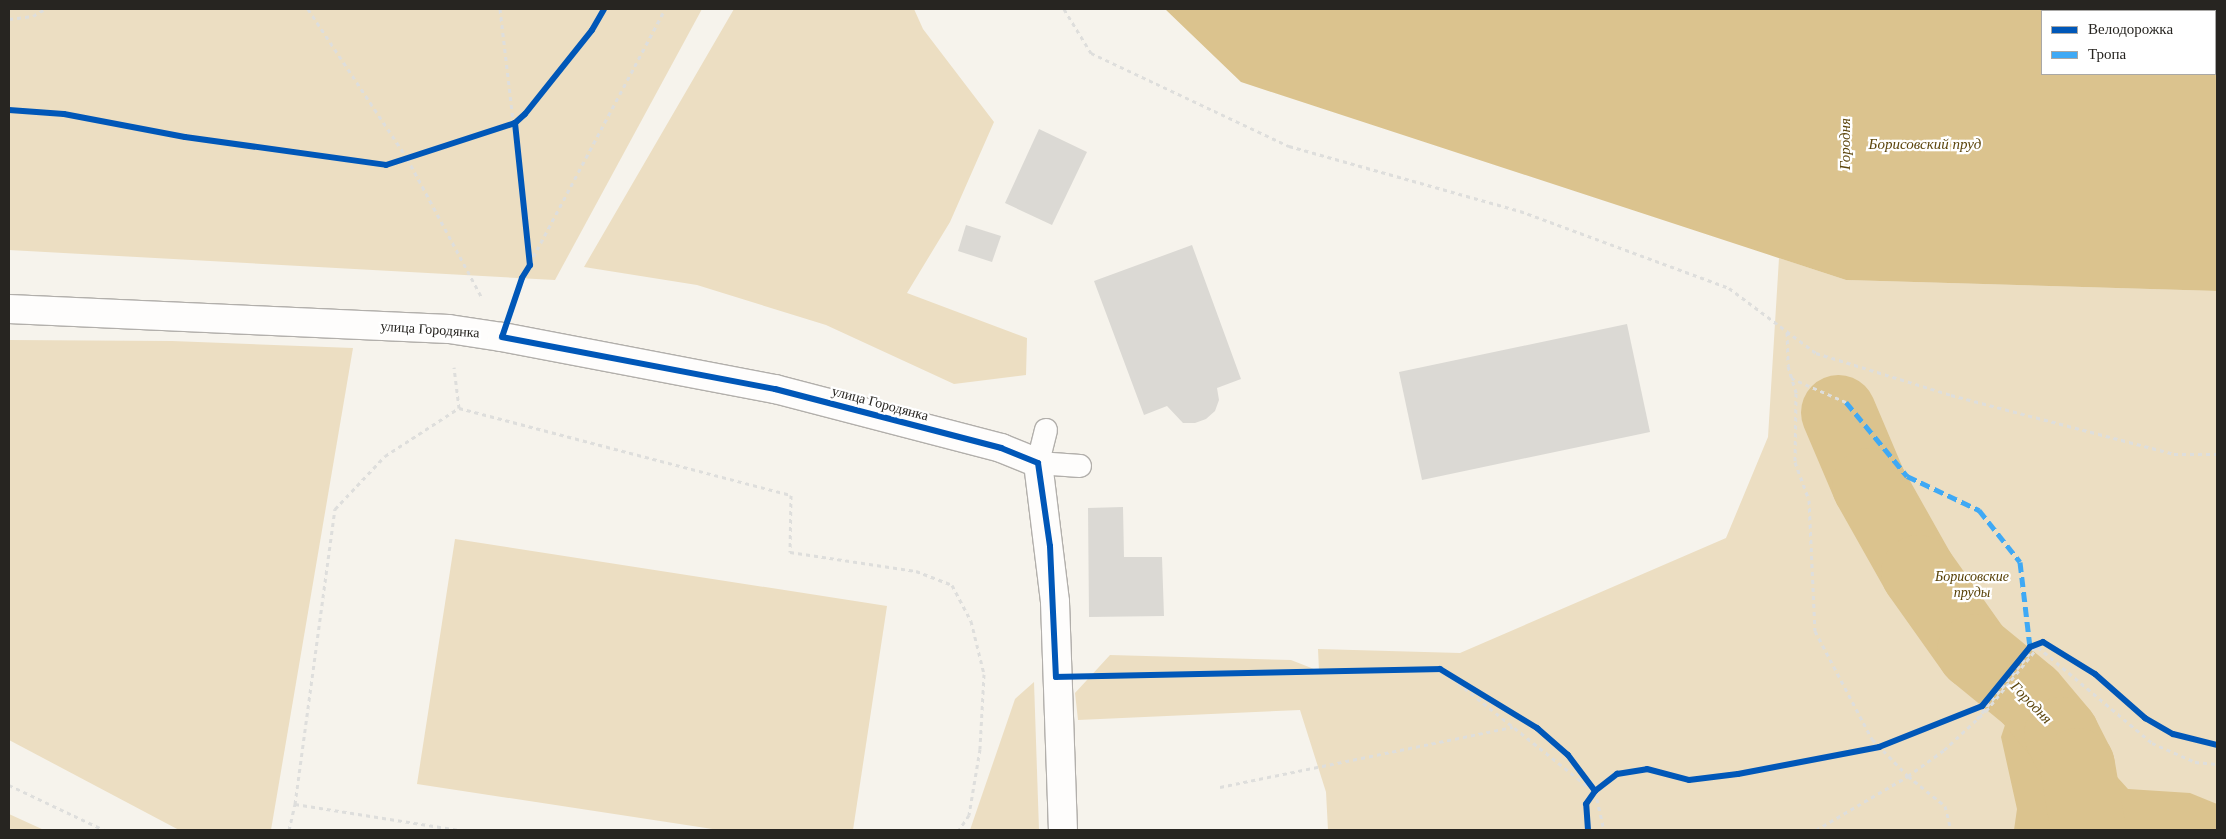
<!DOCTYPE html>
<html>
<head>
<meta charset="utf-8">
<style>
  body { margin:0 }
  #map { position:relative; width:2226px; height:839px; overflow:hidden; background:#f6f3ec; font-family:"Times New Roman",serif }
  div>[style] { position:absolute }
  .green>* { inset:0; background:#ecdec2 }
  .water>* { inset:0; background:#dbc38e }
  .river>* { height:75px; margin:-37.5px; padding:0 37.5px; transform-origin:37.5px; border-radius:37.5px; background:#dbc38e }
  .building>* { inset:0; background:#dbd9d4 }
  .path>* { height:3px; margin-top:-1.5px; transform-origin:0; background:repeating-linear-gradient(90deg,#dededc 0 4px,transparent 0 8px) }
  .roads { filter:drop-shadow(1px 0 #b2afab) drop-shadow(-1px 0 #b2afab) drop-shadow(0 1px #b2afab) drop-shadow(0 -1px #b2afab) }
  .service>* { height:22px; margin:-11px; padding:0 11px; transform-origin:11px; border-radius:11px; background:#fefdfc }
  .minor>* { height:28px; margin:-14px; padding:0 14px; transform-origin:14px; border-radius:14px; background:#fefdfc }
  .quiet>* { height:5px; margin-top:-2.5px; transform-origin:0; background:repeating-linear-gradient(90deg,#3fa9f5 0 10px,transparent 0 15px) }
  .cycleway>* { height:6px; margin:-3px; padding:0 3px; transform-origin:3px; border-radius:3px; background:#0057b8 }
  span { translate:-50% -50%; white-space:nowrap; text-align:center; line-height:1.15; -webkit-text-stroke:4.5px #fff; paint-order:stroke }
  .street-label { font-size:14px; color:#272521 }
  .park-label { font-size:14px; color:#584106; font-style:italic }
  .water-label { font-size:15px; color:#5d460d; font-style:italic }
  .frame { position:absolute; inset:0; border:10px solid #272521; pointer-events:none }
  .legend { position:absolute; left:2041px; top:10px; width:175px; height:65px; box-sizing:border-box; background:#fff; border:1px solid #a9a8a6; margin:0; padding:6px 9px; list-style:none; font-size:15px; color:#272521 }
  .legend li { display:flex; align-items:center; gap:10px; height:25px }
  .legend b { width:25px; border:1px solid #a9a8a6 }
</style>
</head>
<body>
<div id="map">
  <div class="green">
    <div style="clip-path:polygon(9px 9px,702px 9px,555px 280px,9px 250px)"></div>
    <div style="clip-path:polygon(734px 9px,914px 9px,923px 29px,994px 122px,950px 222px,907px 293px,1027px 338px,1026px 375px,954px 384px,826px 325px,697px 285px,584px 267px)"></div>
    <div style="clip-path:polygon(1779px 258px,1846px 280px,2217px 291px,2217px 830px,1328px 830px,1326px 792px,1300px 710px,1078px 720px,1075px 693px,1110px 655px,1291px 660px,1319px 671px,1318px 649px,1460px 653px,1726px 538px,1768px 437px)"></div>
    <div style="clip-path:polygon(9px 340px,172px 341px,353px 348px,271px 830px,179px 830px,9px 740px)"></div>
    <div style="clip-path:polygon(455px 539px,887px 606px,853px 830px,719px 830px,417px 784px)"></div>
    <div style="clip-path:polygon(1034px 682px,1039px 830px,970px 830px,1015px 699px)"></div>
    <div style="clip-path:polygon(9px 814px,44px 830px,9px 830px)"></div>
  </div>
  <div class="water">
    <div style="clip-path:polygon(evenodd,1165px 9px,2217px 9px,2217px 291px,1846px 280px,1241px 82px,1165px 9px,2042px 11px,2215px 11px,2215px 74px,2042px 74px,2042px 11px)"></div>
    <div style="clip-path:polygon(2039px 680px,2064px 705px,2109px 768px,2128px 789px,2190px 793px,2217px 804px,2217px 830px,2014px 830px,2017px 809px,2001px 737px,2008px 716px)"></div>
  </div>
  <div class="river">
    <div style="left:1838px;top:412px;width:79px;rotate:67deg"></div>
    <div style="left:1869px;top:485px;width:100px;rotate:60.6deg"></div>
    <div style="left:1918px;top:572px;width:97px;rotate:54.7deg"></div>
    <div style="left:1974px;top:651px;width:71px;rotate:39.3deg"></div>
    <div style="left:2029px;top:696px;width:50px;rotate:49.9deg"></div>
    <div style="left:2061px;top:734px;width:35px;rotate:63deg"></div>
    <div style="left:2077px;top:765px;width:66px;rotate:80.4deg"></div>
  </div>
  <div class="building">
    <div style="clip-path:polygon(1039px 129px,1087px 152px,1052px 225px,1005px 203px)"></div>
    <div style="clip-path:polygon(966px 225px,1001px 236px,992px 262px,958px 251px)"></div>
    <div style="clip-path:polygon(1192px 245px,1241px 379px,1217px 388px,1219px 400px,1215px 411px,1206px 419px,1195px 423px,1183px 423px,1167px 406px,1144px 415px,1094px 281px)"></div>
    <div style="clip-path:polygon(1627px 324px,1650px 432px,1422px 480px,1399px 372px)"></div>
    <div style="clip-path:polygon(1123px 507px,1124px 557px,1162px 557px,1164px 616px,1089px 617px,1088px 508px)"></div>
  </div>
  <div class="path">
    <div style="left:308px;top:9px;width:179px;rotate:56.4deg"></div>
    <div style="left:407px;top:158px;width:157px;rotate:61.8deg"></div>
    <div style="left:500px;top:9px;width:257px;rotate:83.3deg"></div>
    <div style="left:1064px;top:9px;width:52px;rotate:58.5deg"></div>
    <div style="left:1091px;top:53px;width:219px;rotate:25.2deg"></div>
    <div style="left:1289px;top:146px;width:240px;rotate:15.7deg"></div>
    <div style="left:1520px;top:211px;width:223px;rotate:20.2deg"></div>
    <div style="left:1729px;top:288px;width:109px;rotate:36.8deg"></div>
    <div style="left:1816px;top:353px;width:141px;rotate:17.3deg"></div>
    <div style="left:1951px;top:395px;width:231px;rotate:14.8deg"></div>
    <div style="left:2174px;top:454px;width:43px"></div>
    <div style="left:9px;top:19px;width:24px;rotate:-7deg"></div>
    <div style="left:33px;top:16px;width:14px;rotate:-30deg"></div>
    <div style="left:513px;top:304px;width:28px;rotate:-71deg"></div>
    <div style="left:522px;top:278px;width:305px;rotate:-62deg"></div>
    <div style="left:1787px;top:332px;width:34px;rotate:88deg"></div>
    <div style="left:1788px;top:366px;width:28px;rotate:73deg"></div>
    <div style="left:1796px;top:393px;width:69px;rotate:90.8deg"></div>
    <div style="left:1795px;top:462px;width:40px;rotate:69.8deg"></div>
    <div style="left:1809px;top:500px;width:131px;rotate:87.4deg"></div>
    <div style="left:1815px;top:631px;width:122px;rotate:62.2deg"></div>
    <div style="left:1872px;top:739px;width:52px;rotate:45.8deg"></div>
    <div style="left:1908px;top:776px;width:48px;rotate:39deg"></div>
    <div style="left:1945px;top:806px;width:25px;rotate:76deg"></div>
    <div style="left:1791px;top:378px;width:60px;rotate:23.6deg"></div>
    <div style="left:459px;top:408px;width:343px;rotate:14.7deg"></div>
    <div style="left:791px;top:495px;width:57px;rotate:91deg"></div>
    <div style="left:790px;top:552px;width:127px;rotate:8.6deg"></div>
    <div style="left:916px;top:571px;width:39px;rotate:21deg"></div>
    <div style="left:952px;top:585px;width:41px;rotate:62.2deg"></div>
    <div style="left:971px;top:621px;width:55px;rotate:76.2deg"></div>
    <div style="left:984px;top:674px;width:75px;rotate:93.1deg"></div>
    <div style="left:980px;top:749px;width:67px;rotate:99.5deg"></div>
    <div style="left:969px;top:815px;width:18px;rotate:124deg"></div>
    <div style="left:1093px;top:676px;width:347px;rotate:-1.2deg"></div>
    <div style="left:1440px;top:669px;width:114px;rotate:31.3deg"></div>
    <div style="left:1537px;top:728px;width:41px;rotate:41.1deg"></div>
    <div style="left:1568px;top:755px;width:45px;rotate:53.1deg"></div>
    <div style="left:1595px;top:791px;width:40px;rotate:77deg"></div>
    <div style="left:1452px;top:678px;width:176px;rotate:38.6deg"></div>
    <div style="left:1977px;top:719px;width:90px;rotate:-51.3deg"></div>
    <div style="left:2033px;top:649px;width:5px;rotate:-22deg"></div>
    <div style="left:2038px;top:647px;width:149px;rotate:40.1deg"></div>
    <div style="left:2152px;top:743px;width:47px;rotate:23.8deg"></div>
    <div style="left:2195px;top:762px;width:22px;rotate:5deg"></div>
    <div style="left:9px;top:785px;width:105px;rotate:25.3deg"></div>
    <div style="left:1220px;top:787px;width:299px;rotate:-11.6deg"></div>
    <div style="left:295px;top:804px;width:298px;rotate:-82.3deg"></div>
    <div style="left:335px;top:509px;width:73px;rotate:-46.7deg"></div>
    <div style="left:385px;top:456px;width:88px;rotate:-33deg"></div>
    <div style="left:459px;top:408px;width:41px;rotate:-97deg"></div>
    <div style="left:289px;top:830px;width:27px;rotate:-77deg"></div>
    <div style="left:295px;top:804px;width:166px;rotate:9deg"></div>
    <div style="left:1816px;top:830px;width:107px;rotate:-30.4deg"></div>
    <div style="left:1908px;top:776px;width:44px;rotate:-35.8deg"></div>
    <div style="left:1944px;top:750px;width:57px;rotate:-42.9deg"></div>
    <div style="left:1986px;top:711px;width:82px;rotate:-50.9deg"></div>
  </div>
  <div class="roads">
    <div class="service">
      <div style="left:1046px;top:430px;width:34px;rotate:104deg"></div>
      <div style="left:1038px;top:463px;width:42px;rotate:4.1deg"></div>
    </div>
    <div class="minor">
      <div style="left:9px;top:309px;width:440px;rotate:2.6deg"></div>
      <div style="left:449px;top:329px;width:54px;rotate:8.6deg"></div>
      <div style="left:502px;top:337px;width:278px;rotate:10.8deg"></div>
      <div style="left:775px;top:389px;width:234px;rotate:14.6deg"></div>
      <div style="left:1001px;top:448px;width:40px;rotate:22deg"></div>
      <div style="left:1038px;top:463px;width:140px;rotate:83deg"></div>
      <div style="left:1055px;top:602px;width:228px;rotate:88deg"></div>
    </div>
  </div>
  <div class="quiet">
    <div style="left:1846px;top:402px;width:96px;rotate:50.5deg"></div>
    <div style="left:1907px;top:476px;width:80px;rotate:25.3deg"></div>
    <div style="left:1979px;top:510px;width:66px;rotate:51.7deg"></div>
    <div style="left:2020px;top:562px;width:86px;rotate:83.3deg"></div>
  </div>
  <div class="cycleway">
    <div style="left:9px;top:110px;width:55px;rotate:4.2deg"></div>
    <div style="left:64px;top:114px;width:123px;rotate:10.8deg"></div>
    <div style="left:185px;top:137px;width:203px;rotate:7.9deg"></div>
    <div style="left:386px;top:165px;width:136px;rotate:-18deg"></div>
    <div style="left:515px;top:123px;width:13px;rotate:-42deg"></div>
    <div style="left:525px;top:114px;width:107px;rotate:-51.4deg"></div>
    <div style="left:592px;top:30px;width:24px;rotate:-60deg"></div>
    <div style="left:515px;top:123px;width:143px;rotate:84deg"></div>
    <div style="left:530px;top:265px;width:15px;rotate:122deg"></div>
    <div style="left:522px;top:278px;width:62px;rotate:108.7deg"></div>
    <div style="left:502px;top:337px;width:278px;rotate:10.8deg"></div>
    <div style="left:775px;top:389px;width:234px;rotate:14.6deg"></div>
    <div style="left:1001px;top:448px;width:40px;rotate:22deg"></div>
    <div style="left:1038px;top:463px;width:84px;rotate:81.8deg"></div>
    <div style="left:1050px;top:546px;width:131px;rotate:87.4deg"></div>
    <div style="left:1056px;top:677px;width:384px;rotate:-1.2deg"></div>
    <div style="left:1440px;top:669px;width:114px;rotate:31.3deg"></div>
    <div style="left:1537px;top:728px;width:41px;rotate:41.1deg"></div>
    <div style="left:1568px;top:755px;width:45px;rotate:53.1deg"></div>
    <div style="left:1588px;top:830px;width:26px;rotate:-94deg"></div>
    <div style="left:1586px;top:804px;width:16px;rotate:-55deg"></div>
    <div style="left:1595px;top:791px;width:28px;rotate:-38deg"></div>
    <div style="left:1617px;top:774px;width:30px;rotate:-9deg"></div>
    <div style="left:1647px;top:769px;width:43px;rotate:14.7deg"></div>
    <div style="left:1689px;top:780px;width:49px;rotate:-7deg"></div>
    <div style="left:1738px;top:774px;width:144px;rotate:-10.8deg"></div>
    <div style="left:1879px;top:747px;width:111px;rotate:-21.7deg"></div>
    <div style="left:1982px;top:706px;width:76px;rotate:-50.9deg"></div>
    <div style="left:2030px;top:647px;width:14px;rotate:-21deg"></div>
    <div style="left:2043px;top:642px;width:61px;rotate:31.6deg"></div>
    <div style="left:2095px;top:674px;width:67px;rotate:41.3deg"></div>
    <div style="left:2145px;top:718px;width:32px;rotate:30deg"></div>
    <div style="left:2173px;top:734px;width:45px;rotate:14deg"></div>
  </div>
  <div class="street-label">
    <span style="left:430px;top:330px;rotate:4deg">улица Городянка</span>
    <span style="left:880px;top:404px;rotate:15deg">улица Городянка</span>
  </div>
  <div class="park-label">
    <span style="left:1972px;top:585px">Борисовские<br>пруды</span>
  </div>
  <div class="water-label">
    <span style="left:1846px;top:144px;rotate:-90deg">Городня</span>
    <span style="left:1925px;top:145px">Борисовский пруд</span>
    <span style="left:2031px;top:703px;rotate:46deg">Городня</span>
  </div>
  <div class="frame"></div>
  <ul class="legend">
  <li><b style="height:6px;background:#0057b8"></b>Велодорожка</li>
  <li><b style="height:6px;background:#3fa9f5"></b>Тропа</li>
  </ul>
</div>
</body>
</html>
